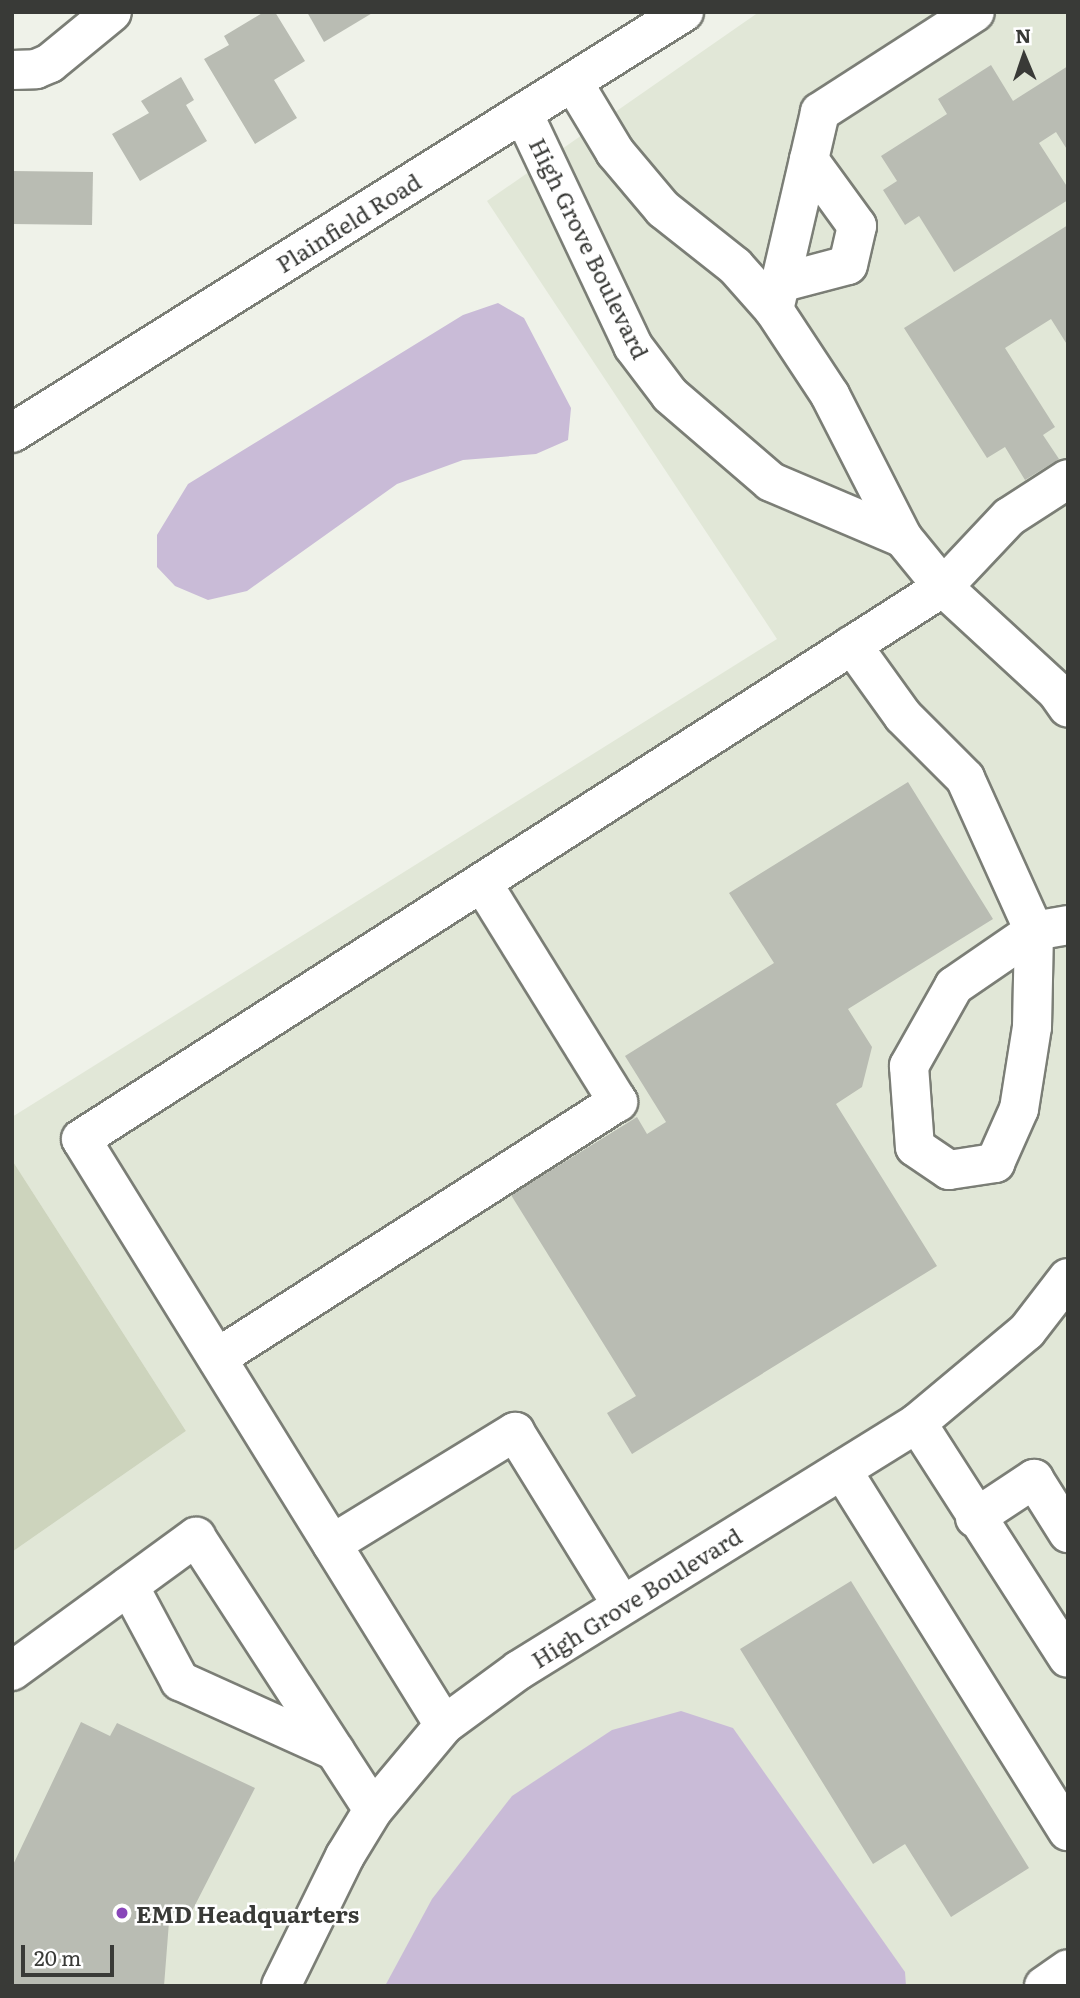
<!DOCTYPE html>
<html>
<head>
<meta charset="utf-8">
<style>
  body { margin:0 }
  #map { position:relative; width:1080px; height:1998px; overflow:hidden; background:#eff2e9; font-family:Literata,serif }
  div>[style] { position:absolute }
  .built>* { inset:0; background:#e1e7d7 }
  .green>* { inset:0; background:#cdd4bd }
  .water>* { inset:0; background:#c9bbd7 }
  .building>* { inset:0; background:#b9bcb3 }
  .roads { filter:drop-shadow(2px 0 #7b7e76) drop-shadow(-2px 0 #7b7e76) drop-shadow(0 2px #7b7e76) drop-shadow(0 -2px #7b7e76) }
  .minor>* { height:38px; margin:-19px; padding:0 19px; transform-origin:19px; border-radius:19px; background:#fff }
  .major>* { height:38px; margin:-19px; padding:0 19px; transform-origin:19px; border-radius:19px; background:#fff }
  .dots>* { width:19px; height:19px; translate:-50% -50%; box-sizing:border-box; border:4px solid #fff; border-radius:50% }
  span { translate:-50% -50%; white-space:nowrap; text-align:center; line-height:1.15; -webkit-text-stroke:5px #fff; paint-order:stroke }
  .street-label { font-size:23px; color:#393a37 }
  .poi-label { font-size:23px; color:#393a37; font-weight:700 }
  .left { translate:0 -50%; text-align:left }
  .frame { position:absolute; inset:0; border:14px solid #393a37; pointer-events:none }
  .north { position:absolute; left:989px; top:21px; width:70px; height:70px; -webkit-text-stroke:5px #fff; paint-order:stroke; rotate:358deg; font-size:19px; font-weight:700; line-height:28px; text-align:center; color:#393a37 }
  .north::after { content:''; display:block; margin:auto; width:24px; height:32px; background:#393a37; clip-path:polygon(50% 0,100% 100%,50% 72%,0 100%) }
  .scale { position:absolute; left:21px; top:1945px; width:93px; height:32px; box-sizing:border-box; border:4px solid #393a37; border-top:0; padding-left:9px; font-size:21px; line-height:24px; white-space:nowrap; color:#393a37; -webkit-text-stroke:5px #fff; paint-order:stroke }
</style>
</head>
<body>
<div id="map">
  <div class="built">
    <div style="clip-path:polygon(759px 12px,1068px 12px,1068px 1986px,12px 1986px,12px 1552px,186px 1431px,12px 1160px,12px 1117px,777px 639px,487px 201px)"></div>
  </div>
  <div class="green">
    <div style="clip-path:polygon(12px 1160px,186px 1431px,12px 1552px)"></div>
  </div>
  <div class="water">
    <div style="clip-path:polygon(498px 303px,524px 318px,571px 408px,568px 440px,536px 454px,463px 460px,397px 484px,247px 591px,208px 600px,175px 586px,157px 567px,157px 535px,188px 484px,463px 315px)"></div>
    <div style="clip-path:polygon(681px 1711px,733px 1728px,905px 1972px,906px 1986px,385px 1986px,432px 1899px,512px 1796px,612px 1730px)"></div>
  </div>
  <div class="building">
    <div style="clip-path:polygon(264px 12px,275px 12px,305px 61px,274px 80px,297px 118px,255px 144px,204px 59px,229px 45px,224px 36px)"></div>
    <div style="clip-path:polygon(307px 12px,374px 12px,324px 42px)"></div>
    <div style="clip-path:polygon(991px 65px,1013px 101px,1068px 66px,1068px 151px,1056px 132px,1039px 143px,1068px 188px,1068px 200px,954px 272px,919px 216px,905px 225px,883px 190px,897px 181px,881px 156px,947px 114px,938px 99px)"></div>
    <div style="clip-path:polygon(181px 77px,194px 100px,186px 105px,207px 141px,140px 181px,112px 134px,149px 113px,141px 101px)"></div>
    <div style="clip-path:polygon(12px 171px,93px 172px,92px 225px,12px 224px)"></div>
    <div style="clip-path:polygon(1068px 225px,1068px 346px,1051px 319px,1005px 348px,1055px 427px,1043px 435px,1059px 459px,1025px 480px,1005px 447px,987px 458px,904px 328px)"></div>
    <div style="clip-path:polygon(908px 782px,993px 919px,848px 1009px,872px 1047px,862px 1087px,836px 1104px,937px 1266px,632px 1454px,607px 1413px,636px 1396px,511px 1195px,637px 1117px,647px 1134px,666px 1122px,625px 1056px,774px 963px,729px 893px)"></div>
    <div style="clip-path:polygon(851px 1581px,1029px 1868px,951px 1917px,905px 1844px,873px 1864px,740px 1649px)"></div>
    <div style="clip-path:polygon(81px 1722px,110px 1736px,117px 1723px,255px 1788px,192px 1911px,175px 1911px,169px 1922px,164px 1986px,12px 1986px,12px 1867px)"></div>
  </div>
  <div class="roads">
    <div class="minor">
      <div style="left:12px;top:70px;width:24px;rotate:-2deg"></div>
      <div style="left:36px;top:69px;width:15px;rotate:-23deg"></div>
      <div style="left:50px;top:63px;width:80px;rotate:-39.4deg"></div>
      <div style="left:573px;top:82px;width:82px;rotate:59deg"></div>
      <div style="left:615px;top:152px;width:75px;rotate:49.9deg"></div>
      <div style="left:663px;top:209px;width:92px;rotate:38.4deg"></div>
      <div style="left:735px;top:266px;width:59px;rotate:48.4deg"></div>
      <div style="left:774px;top:310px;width:102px;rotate:56.6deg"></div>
      <div style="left:830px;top:395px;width:161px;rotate:63deg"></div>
      <div style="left:903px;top:538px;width:63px;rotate:50.8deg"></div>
      <div style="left:943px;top:587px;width:155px;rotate:42.6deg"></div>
      <div style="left:1057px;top:692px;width:19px;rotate:55deg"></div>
      <div style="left:523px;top:113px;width:258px;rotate:64.7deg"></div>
      <div style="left:633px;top:346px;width:61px;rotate:52.9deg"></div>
      <div style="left:670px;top:395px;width:133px;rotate:40.7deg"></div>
      <div style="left:771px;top:482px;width:143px;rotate:23deg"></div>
      <div style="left:780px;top:283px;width:70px;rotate:-14.8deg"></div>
      <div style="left:848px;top:265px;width:40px;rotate:-77deg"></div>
      <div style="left:857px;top:226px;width:82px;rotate:-126deg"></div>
      <div style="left:774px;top:310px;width:203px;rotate:-76.9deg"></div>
      <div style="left:820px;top:112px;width:184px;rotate:-32.8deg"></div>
      <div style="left:852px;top:645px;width:87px;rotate:54.3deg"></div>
      <div style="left:903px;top:716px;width:88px;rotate:45deg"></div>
      <div style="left:965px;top:778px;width:168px;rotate:65.7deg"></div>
      <div style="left:1034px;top:931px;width:97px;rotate:145.5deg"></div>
      <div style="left:954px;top:986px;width:92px;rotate:119.4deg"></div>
      <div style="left:909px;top:1066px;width:81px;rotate:85.8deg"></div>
      <div style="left:915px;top:1147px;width:41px;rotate:34.1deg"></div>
      <div style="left:949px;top:1170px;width:47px;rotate:-8.7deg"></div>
      <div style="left:995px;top:1163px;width:59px;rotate:-66deg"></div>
      <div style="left:1019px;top:1109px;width:83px;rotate:-81deg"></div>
      <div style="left:1032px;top:1027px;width:96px;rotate:-88.8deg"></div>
      <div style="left:1034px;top:931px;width:35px;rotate:-10deg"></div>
      <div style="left:217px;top:1358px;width:476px;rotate:-32.6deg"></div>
      <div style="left:618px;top:1102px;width:258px;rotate:-121.8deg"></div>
      <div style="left:917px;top:1423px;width:279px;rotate:57.3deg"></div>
      <div style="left:842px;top:1470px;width:426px;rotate:58deg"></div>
      <div style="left:975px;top:1518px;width:71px;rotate:-33.5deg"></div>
      <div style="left:1034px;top:1479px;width:64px;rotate:57.8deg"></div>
      <div style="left:332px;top:1544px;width:215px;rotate:-31.5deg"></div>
      <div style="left:515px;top:1432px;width:203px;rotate:58.3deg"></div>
      <div style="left:129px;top:1586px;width:108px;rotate:61.8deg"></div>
      <div style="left:180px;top:1681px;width:170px;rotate:24.3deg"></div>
      <div style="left:12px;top:1671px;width:228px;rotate:-36.1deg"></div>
      <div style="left:196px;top:1537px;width:325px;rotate:57deg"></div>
      <div style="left:444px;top:1725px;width:689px;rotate:-121.78deg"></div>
      <div style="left:81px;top:1139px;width:1024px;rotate:-32.63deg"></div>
      <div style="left:943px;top:587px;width:96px;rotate:-46.7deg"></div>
      <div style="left:1009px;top:517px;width:70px;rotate:-32.8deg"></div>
      <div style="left:281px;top:1986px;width:145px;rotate:-63.8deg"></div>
      <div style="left:345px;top:1856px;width:54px;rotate:-58.7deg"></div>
      <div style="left:373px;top:1810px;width:111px;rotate:-50.1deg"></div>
      <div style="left:444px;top:1725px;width:93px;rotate:-36.3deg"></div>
      <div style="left:519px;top:1670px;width:468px;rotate:-31.8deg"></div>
      <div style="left:917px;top:1423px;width:143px;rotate:-39.9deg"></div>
      <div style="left:1027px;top:1331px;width:67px;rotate:-52.3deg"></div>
      <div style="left:1044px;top:1986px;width:29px;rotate:-35deg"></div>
    </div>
    <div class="major">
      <div style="left:12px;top:433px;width:793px;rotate:-32.07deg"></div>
    </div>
  </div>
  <div class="dots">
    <div style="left:122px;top:1913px;background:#8845b9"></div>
  </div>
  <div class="street-label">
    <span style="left:348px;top:222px;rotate:-32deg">Plainfield Road</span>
    <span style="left:590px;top:248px;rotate:64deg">High Grove Boulevard</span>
    <span style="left:636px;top:1597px;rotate:-32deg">High Grove Boulevard</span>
  </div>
  <div class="poi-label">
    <span class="left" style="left:136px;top:1913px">EMD Headquarters</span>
  </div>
  <div class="frame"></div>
  <div class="north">N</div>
  <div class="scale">20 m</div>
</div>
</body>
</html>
